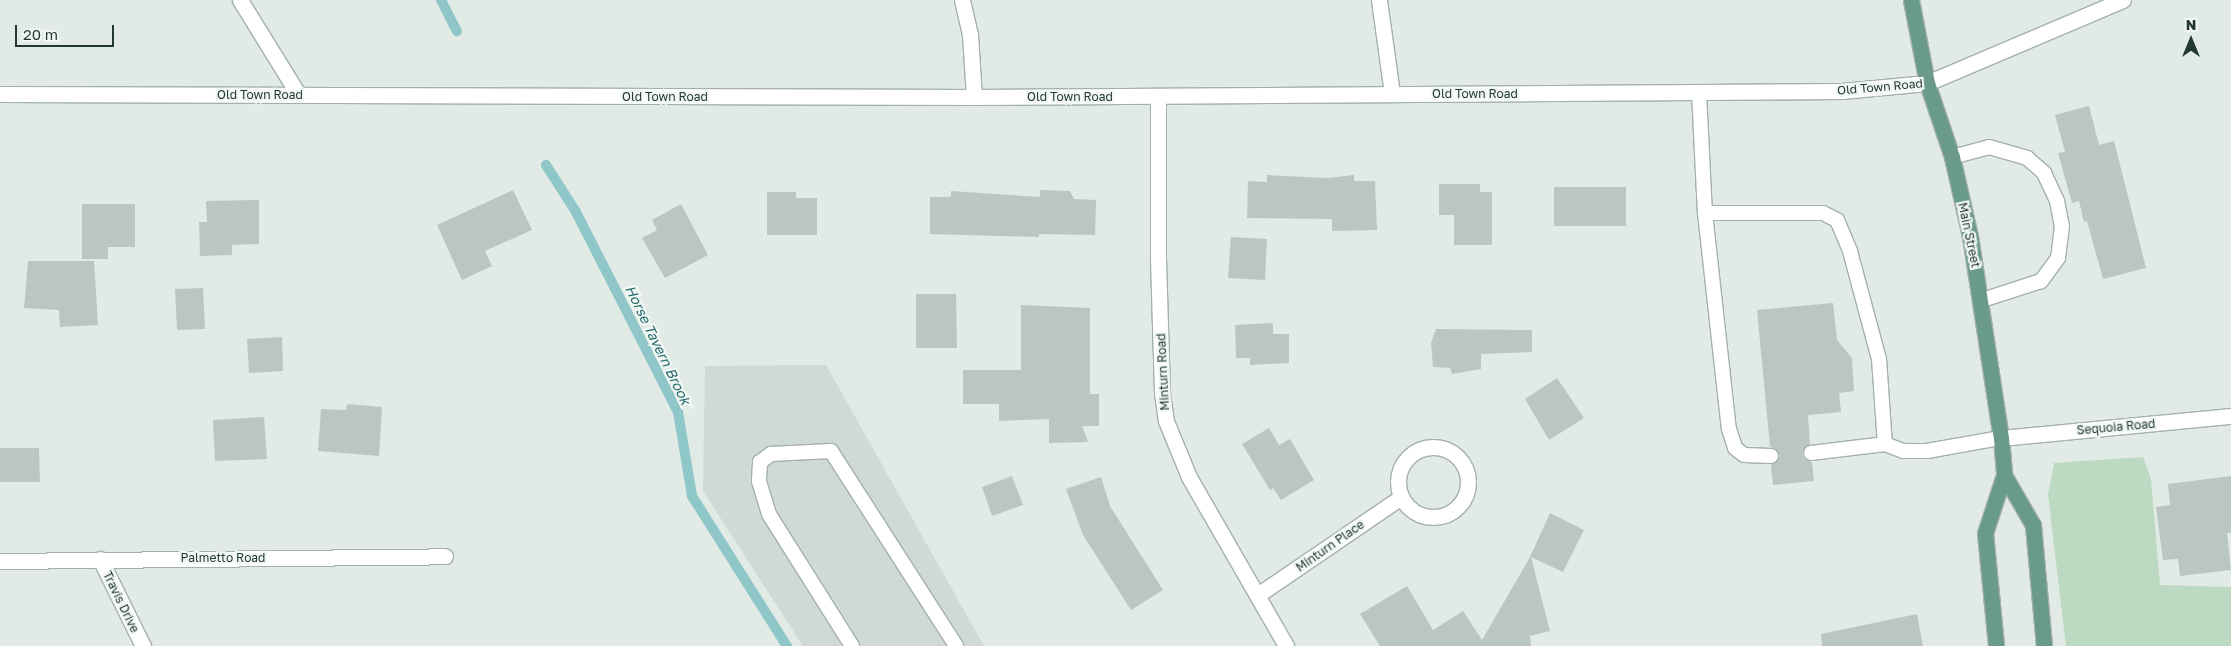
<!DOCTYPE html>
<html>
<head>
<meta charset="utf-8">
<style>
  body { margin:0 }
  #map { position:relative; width:2231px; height:646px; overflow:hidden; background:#e1eae5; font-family:"Golos Text",sans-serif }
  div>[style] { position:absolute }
  .built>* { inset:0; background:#cfdad4 }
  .green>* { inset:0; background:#bcd9c1 }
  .stream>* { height:10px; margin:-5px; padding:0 5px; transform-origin:5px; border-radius:5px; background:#8fc7c9 }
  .building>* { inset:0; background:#bac7c1 }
  .roads { filter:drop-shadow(1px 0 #a4b1ab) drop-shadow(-1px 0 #a4b1ab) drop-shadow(0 1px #a4b1ab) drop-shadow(0 -1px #a4b1ab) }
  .lane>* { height:14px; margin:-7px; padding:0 7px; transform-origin:7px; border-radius:7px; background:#fff }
  .street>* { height:15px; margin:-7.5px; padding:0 7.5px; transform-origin:7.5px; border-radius:7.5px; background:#fff }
  .street>.ring { margin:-7.5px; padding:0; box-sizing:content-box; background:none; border:15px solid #fff; border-radius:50% }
  .secondary>* { height:15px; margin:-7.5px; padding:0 7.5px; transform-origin:7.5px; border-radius:7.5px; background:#fff }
  .primary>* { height:15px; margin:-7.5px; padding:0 7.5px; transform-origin:7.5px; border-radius:7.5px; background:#6a9b89 }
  span { translate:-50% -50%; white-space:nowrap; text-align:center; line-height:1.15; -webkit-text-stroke:4.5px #f1f7f3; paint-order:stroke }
  .street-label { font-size:12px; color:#233930 }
  .water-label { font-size:14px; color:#246a6e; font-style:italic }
  .north { position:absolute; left:2166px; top:15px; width:50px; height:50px; -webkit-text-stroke:4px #f1f7f3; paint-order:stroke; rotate:0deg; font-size:14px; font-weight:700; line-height:20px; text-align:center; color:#233930 }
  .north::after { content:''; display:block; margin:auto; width:18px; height:22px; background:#233930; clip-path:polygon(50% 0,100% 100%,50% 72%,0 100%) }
  .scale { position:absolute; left:15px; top:25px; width:99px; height:22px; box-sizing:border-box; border:2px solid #233930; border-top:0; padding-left:6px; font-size:15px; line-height:18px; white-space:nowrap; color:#233930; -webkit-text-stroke:4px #f1f7f3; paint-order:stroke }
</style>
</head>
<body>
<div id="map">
  <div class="built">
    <div style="clip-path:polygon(826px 365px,984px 646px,803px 646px,703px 491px,705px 366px)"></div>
  </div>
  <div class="green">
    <div style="clip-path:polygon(2143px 457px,2151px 479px,2160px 585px,2231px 587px,2231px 646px,2066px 646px,2048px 495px,2054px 463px)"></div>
  </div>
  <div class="stream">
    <div style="left:441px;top:0;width:35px;rotate:63deg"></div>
    <div style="left:546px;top:165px;width:56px;rotate:57.4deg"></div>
    <div style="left:576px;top:212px;width:225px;rotate:63deg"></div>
    <div style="left:678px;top:412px;width:85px;rotate:80.5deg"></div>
    <div style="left:692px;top:496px;width:178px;rotate:57.7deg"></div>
  </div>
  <div class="building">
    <div style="clip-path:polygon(2089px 106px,2099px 145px,2114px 141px,2146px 268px,2103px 279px,2087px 221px,2084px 222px,2079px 201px,2072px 203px,2058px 153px,2065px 152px,2055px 115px)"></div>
    <div style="clip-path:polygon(1267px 175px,1327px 178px,1354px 175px,1354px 181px,1375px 181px,1377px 230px,1332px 231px,1332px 219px,1247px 218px,1248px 181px,1267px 182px)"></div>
    <div style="clip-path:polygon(1439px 184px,1480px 184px,1480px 192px,1492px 192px,1492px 245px,1454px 245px,1454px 215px,1439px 215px)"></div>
    <div style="clip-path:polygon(1554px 187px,1626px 187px,1626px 226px,1554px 226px)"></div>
    <div style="clip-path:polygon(513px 190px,532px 230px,485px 251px,492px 266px,462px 280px,437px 225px)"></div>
    <div style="clip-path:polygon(1040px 190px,1070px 191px,1074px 199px,1096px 200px,1095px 235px,1039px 234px,1039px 237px,930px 234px,930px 197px,951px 197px,951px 191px,1040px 197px)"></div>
    <div style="clip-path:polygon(767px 192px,796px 192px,796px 198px,817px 198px,817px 235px,767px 235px)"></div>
    <div style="clip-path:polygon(259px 200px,259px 244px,232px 245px,232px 255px,200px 256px,199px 222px,207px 222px,206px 201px)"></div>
    <div style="clip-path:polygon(82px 204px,135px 204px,135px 247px,108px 247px,108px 259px,82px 259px)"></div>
    <div style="clip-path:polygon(681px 204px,708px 255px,665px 278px,642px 238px,657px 230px,652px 220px)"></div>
    <div style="clip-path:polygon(1231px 237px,1267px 239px,1265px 280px,1228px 278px)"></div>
    <div style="clip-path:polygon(28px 261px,94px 261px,98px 325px,60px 327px,59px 310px,24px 308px)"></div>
    <div style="clip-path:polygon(203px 288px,205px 329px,177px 330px,175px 289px)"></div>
    <div style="clip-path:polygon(916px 294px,956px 294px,957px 348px,916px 348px)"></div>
    <div style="clip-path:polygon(1833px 303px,1837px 340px,1852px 358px,1854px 391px,1839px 393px,1841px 412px,1808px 415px,1810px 444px,1802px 454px,1804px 459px,1812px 462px,1814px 481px,1773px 485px,1771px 465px,1780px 456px,1776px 449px,1770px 447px,1757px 310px)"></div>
    <div style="clip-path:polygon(1021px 305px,1090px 308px,1090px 394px,1099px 394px,1099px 426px,1082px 426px,1088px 442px,1049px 443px,1049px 419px,999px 421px,999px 404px,963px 404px,963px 370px,1021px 370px)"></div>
    <div style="clip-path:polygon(1273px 323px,1273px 334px,1289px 334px,1289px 363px,1250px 365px,1250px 358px,1236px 358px,1235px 325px)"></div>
    <div style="clip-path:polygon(1436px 329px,1532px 330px,1532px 352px,1481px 354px,1481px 369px,1452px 374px,1450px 368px,1433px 367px,1431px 343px)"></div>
    <div style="clip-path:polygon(282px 337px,283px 371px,249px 373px,247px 339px)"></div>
    <div style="clip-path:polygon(1557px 378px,1584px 418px,1549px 440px,1525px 399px)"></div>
    <div style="clip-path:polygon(347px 404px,382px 407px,379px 456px,318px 451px,321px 409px,346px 410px)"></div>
    <div style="clip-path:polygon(264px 417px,267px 459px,215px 461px,213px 420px)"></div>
    <div style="clip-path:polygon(1269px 428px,1279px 445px,1290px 439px,1314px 480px,1281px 500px,1273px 488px,1270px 490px,1242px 444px)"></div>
    <div style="clip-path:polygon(0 448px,39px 448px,40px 482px,0 482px)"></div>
    <div style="clip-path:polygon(1012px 476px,1023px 505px,992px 516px,982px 487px)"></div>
    <div style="clip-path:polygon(2231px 476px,2231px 533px,2227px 533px,2231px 570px,2180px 576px,2178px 559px,2163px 560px,2156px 507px,2170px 505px,2168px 484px)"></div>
    <div style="clip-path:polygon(1101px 477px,1110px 506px,1163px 590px,1131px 610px,1083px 535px,1066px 489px)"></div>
    <div style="clip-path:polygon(1550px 513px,1584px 530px,1563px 572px,1531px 557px,1550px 631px,1530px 636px,1531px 646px,1380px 646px,1360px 614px,1407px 586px,1433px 630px,1463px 611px,1482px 640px,1530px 557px)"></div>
    <div style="clip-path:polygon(1917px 614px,1923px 646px,1822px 646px,1821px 634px)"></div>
  </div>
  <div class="roads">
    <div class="lane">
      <div style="left:1699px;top:92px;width:121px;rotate:87.2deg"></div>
      <div style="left:1705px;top:213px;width:118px"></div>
      <div style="left:1823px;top:213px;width:16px;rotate:27deg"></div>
      <div style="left:1837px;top:220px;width:34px;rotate:67deg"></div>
      <div style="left:1850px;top:251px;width:112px;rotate:75deg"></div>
      <div style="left:1879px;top:359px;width:85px;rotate:86deg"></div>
      <div style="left:1885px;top:444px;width:19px;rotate:21deg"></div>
      <div style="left:1903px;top:451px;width:24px"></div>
      <div style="left:1927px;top:451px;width:75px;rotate:-10deg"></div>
      <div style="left:1952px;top:157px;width:38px;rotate:-15deg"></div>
      <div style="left:1989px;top:147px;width:40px;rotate:16deg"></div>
      <div style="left:2027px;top:158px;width:23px;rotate:41deg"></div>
      <div style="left:2044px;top:173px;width:31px;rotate:65deg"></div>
      <div style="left:2057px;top:201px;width:25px;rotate:79deg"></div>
      <div style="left:2062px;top:226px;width:32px;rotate:97deg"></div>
      <div style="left:2058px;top:258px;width:29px;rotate:126deg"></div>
      <div style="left:2041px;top:281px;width:62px;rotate:162.1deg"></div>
      <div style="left:1705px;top:213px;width:217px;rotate:83.7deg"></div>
      <div style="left:1729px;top:429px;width:20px;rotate:72deg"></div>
      <div style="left:1735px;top:448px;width:11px;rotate:38deg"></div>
      <div style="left:1744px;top:455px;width:27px;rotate:2deg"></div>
      <div style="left:1811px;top:453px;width:75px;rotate:-6.9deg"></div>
      <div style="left:852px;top:646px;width:156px;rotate:-122.2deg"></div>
      <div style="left:769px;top:514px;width:34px;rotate:-107deg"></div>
      <div style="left:759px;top:481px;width:19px;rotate:-87deg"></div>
      <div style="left:760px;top:462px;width:14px;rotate:-36deg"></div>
      <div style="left:771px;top:454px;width:60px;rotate:-2.9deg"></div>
      <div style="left:831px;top:451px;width:232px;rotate:57.3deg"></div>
    </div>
    <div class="street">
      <div style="left:240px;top:0;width:110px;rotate:58.3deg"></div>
      <div style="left:962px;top:0;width:35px;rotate:77deg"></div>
      <div style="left:970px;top:34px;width:63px;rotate:86.4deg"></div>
      <div style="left:1379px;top:0;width:95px;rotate:82.1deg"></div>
      <div style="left:1158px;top:97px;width:161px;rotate:90deg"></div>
      <div style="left:1158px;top:258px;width:135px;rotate:88.3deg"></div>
      <div style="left:1162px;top:393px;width:28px;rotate:82deg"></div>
      <div style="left:1166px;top:421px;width:61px;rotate:67.7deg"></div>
      <div style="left:1189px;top:477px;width:195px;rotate:60.1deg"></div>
      <div style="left:2001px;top:438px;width:231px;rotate:-5.5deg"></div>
      <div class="ring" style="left:1398px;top:447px;width:55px;height:55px"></div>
      <div style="left:100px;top:559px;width:97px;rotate:63.7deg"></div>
      <div style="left:0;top:561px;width:445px;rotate:-0.6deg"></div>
      <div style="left:1259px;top:594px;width:172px;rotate:-34.3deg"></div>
    </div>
    <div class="secondary">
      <div style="left:0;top:94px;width:974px;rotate:0.18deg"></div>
      <div style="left:974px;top:97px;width:868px;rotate:-0.4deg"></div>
      <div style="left:1842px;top:91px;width:85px;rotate:-5.4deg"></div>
      <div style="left:1927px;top:83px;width:213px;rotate:-23deg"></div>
    </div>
    <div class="primary">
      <div style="left:1911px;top:0;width:85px;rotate:79.1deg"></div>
      <div style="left:1927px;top:83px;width:78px;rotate:71.3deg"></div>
      <div style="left:1952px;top:157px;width:81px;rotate:77.2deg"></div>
      <div style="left:1970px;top:236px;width:204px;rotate:81.3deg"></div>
      <div style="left:2001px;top:438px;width:37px;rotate:85deg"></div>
      <div style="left:2004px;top:475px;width:61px;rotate:108.1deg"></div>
      <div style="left:1985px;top:533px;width:114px;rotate:84.4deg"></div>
      <div style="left:2004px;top:475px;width:58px;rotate:59.9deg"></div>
      <div style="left:2033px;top:525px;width:121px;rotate:84.8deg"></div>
    </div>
  </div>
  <div class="street-label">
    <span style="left:1880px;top:87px;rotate:-5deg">Old Town Road</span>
    <span style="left:1475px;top:94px">Old Town Road</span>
    <span style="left:260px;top:95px">Old Town Road</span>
    <span style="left:665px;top:97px">Old Town Road</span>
    <span style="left:1070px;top:97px">Old Town Road</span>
    <span style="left:1969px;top:235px;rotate:78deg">Main Street</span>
    <span style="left:1163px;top:372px;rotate:-93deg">Minturn Road</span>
    <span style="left:2116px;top:427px;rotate:-5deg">Sequoia Road</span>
    <span style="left:1330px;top:546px;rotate:-35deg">Minturn Place</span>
    <span style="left:223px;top:558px">Palmetto Road</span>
    <span style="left:121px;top:602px;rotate:64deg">Travis Drive</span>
  </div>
  <div class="water-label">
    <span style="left:658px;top:345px;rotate:64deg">Horse Tavern Brook</span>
  </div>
  <div class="north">N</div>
  <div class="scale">20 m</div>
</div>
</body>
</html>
